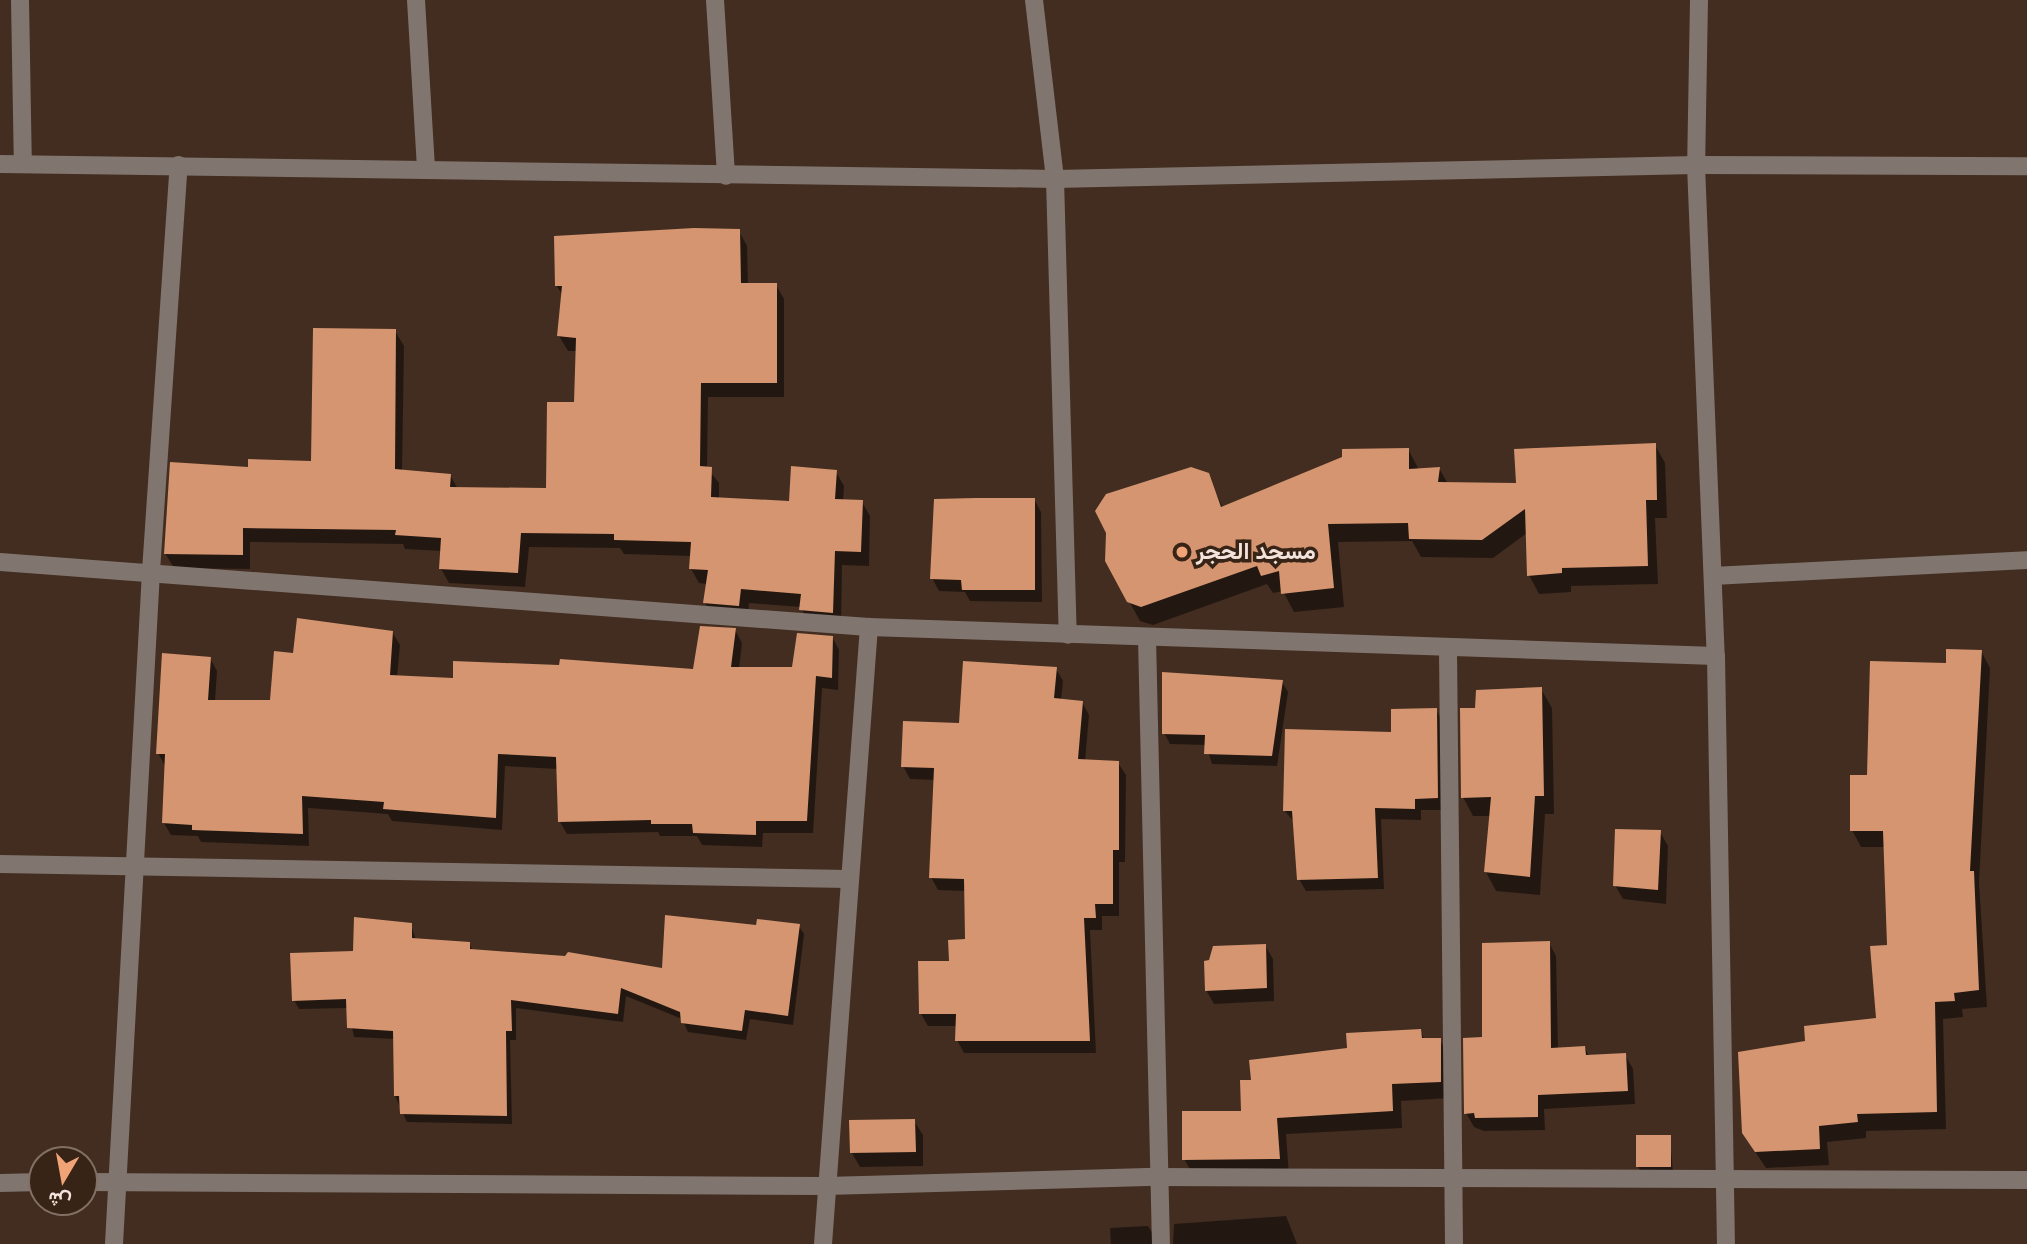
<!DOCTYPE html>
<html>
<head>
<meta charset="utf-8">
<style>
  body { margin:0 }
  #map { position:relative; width:2027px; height:1244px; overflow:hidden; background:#422d20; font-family:"Nunito Sans",Vazirmatn,sans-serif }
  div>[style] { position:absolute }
  .shadow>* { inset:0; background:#0007 }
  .building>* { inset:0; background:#d49570 }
  .minor>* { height:18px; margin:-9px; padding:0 9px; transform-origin:9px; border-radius:9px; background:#81756f }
  .dots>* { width:19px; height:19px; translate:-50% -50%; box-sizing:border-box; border:4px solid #382317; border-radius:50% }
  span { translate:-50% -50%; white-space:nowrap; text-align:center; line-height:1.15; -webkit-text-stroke:7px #382317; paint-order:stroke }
  .poi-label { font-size:23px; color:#f2e4dc; font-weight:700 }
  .left { translate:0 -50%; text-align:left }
  .north { position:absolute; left:28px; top:1146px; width:70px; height:70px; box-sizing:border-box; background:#382317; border:2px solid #827066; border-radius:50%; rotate:190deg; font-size:19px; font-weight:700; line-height:28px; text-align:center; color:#f2e4dc }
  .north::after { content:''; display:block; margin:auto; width:24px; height:32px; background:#efa377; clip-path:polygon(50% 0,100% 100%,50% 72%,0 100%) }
</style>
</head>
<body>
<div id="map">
  <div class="shadow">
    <div style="clip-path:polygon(739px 231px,747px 246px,748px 285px,776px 285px,784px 299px,784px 397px,708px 397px,707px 468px,719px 483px,719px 499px,790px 503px,836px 472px,844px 486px,843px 501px,862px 502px,870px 516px,869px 566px,842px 565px,841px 627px,809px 625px,801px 607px,749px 603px,747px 620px,713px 617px,705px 603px,708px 584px,699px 583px,691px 569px,692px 556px,624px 554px,620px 548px,529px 547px,525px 587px,449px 583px,441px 569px,442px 551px,405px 549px,403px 544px,250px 542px,250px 569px,174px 568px,165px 553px,250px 468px,313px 462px,395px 331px,404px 346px,402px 472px,450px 475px,458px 489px,547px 490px,576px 404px,578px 351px,568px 351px,559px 336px,563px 296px,556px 285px)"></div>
    <div style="clip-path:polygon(1655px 445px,1665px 463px,1667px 518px,1655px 518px,1658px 584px,1571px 586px,1571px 592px,1539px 594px,1529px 575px,1527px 533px,1493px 558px,1421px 557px,1412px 541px,1338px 542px,1344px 607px,1294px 612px,1283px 591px,1273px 593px,1267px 584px,1153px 625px,1140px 621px,1129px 601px,1207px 474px,1223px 508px,1408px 449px,1419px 470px,1439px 468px,1448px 484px,1518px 484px)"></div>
    <div style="clip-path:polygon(1034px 499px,1041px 512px,1042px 602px,970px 601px,965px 592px,939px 591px,932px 578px)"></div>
    <div style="clip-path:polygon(735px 630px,742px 643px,739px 669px,794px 669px,832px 637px,839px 650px,838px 690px,822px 688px,813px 833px,763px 833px,762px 847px,702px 845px,697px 836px,660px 836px,658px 832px,567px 834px,560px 822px,558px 769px,505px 766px,502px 830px,392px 821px,388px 814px,308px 808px,309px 846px,201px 842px,198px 836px,171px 835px,164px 823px,165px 766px,158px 753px,210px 658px,217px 671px,215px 701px,271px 702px,294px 655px,392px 632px,400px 645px,397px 677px,454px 680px,695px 671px)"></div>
    <div style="clip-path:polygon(1981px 651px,1990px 668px,1979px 883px,1987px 1007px,1962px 1009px,1963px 1017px,1943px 1019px,1946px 1129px,1866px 1131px,1866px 1138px,1827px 1142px,1829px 1165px,1766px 1168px,1754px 1150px,1807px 1043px,1877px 1019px,1889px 946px,1885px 847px,1861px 847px,1852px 830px,1869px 776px,1947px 665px)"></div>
    <div style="clip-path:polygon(1056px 669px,1063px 681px,1061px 700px,1082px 702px,1089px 715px,1085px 761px,1118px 763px,1126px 775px,1125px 862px,1119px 862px,1119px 916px,1102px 916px,1102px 930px,1090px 930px,1096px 1053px,964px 1053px,957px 1040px,958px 1026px,928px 1026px,921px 1014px,967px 941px,966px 891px,938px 890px,931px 877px,935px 780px,910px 779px,903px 766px,960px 725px)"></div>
    <div style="clip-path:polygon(1282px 682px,1288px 692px,1277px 766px,1212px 764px,1206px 745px,1170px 744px,1164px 733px)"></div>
    <div style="clip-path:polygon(1541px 689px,1552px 708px,1554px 814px,1545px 814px,1540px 895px,1496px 891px,1486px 872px,1491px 816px,1473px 816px,1463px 797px,1477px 709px)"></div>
    <div style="clip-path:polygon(1436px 710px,1443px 722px,1444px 810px,1421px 810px,1421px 820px,1381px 819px,1384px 889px,1306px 891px,1299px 879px,1294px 822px,1284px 810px,1392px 734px)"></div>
    <div style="clip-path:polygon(1660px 832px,1668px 846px,1666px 904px,1623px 899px,1615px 885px)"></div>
    <div style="clip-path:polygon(411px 925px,416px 940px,469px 943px,473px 951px,664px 970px,758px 927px,798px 925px,804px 934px,793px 1025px,750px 1019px,746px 1040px,688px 1032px,682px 1019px,626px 996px,623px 1022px,516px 1008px,516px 1040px,510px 1040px,512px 1124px,407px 1122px,395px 1096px,395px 1039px,354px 1037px,348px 1008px,299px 1009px,294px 1000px,355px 953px)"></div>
    <div style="clip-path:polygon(1549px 943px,1556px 956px,1558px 1049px,1585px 1048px,1589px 1056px,1625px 1055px,1633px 1069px,1635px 1104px,1544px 1109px,1545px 1130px,1484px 1131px,1474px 1127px,1466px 1113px,1483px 1039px)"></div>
    <div style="clip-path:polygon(1265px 945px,1273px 959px,1274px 1001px,1214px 1004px,1206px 990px)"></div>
    <div style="clip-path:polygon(1420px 1031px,1425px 1040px,1440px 1040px,1449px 1057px,1450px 1098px,1401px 1101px,1402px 1128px,1286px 1134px,1289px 1176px,1194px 1176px,1184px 1159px,1242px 1113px,1253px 1081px)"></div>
    <div style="clip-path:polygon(914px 1121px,923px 1135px,923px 1166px,860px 1167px,852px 1153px)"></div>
    <div style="clip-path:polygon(1670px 1137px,1673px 1173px,1642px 1173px,1638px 1167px)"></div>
    <div style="clip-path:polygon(1286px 1216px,1297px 1244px,1173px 1244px,1174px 1224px)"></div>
    <div style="clip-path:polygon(1148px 1226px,1159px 1244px,1111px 1244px,1110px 1228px)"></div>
  </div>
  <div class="building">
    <div style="clip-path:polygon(694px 228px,740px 229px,741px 283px,777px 283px,777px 383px,701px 383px,700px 466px,712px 467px,711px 497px,789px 501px,791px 466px,837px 470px,835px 499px,863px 500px,861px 552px,835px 551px,833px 613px,799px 610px,801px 594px,741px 589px,739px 606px,703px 603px,708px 570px,689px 569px,691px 542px,614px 540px,614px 534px,521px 533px,518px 573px,439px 569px,441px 538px,395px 535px,396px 530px,243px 528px,243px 555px,164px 554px,170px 462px,248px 467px,248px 459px,311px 461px,313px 328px,396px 329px,395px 469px,451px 474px,450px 487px,546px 488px,547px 402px,574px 402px,576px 338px,557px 336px,562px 286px,555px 286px,554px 236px)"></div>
    <div style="clip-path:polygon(1656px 443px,1657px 500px,1646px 500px,1648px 566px,1562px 568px,1562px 573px,1527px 576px,1525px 509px,1482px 540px,1409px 539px,1408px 523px,1328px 524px,1334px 588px,1281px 594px,1279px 571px,1261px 576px,1257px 566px,1141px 607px,1127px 602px,1105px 561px,1106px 533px,1095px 511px,1106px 494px,1191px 467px,1209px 473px,1221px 507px,1342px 457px,1342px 449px,1409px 448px,1409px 469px,1440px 467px,1438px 482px,1516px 483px,1514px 449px)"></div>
    <div style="clip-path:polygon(975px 498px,1035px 498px,1035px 590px,962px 590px,961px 580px,930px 579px,934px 499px)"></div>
    <div style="clip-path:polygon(297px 618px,393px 631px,390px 675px,453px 678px,453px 661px,559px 665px,560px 659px,693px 669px,700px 626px,736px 628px,731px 667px,792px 667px,797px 633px,833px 636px,832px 678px,816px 676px,807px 821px,756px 821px,756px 835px,693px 833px,692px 824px,651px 824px,651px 820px,558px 822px,556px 757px,498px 754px,496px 818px,383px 809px,384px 802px,302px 796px,303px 834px,192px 830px,192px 825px,162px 823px,165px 754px,156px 754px,162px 653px,211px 657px,208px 700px,270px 700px,274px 651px,293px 653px)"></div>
    <div style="clip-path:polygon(1946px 649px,1982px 650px,1970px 871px,1974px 871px,1979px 990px,1954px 993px,1955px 1001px,1935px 1002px,1937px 1112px,1857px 1114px,1858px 1122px,1819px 1126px,1820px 1149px,1755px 1152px,1742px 1133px,1738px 1052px,1805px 1041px,1804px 1026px,1876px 1018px,1870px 946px,1887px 945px,1883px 831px,1850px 831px,1850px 775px,1867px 775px,1870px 661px,1946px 663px)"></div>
    <div style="clip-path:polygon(963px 661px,1057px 667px,1054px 698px,1083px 701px,1078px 759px,1119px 761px,1119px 850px,1113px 850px,1113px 904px,1095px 904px,1096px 918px,1084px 918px,1090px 1041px,955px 1041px,956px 1014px,919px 1014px,918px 961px,949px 961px,948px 940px,965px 939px,964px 879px,929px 878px,934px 768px,901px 767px,903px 721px,959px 723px)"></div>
    <div style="clip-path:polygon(1162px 672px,1283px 680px,1272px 756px,1204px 754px,1205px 735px,1162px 734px)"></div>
    <div style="clip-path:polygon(1542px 687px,1544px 796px,1535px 796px,1530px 877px,1484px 872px,1491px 797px,1461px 798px,1460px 708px,1475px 708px,1476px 690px)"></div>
    <div style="clip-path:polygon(1437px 708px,1438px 798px,1415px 799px,1415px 809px,1375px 808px,1378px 878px,1297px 880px,1292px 811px,1283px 811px,1285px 729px,1391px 732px,1391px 709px)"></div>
    <div style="clip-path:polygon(1615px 829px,1661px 830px,1658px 890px,1613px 886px)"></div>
    <div style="clip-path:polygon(665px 915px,756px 925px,757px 919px,800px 924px,788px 1016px,745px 1010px,742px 1031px,681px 1023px,680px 1012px,621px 988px,618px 1014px,511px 1000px,512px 1031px,506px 1031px,507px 1116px,400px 1114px,399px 1096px,394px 1096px,393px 1031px,347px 1028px,346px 999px,292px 1001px,290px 953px,353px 951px,354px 917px,412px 923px,412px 938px,470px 942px,470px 949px,565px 956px,568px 952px,662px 968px)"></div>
    <div style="clip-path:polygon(1550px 941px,1551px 1048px,1585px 1046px,1586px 1055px,1626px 1053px,1628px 1091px,1538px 1095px,1538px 1117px,1475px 1118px,1474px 1113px,1464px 1114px,1463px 1038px,1482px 1037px,1482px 943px)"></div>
    <div style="clip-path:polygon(1266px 944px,1267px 988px,1205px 991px,1204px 961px,1209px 960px,1213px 946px)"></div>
    <div style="clip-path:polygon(1421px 1029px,1422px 1038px,1441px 1038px,1441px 1082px,1392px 1084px,1393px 1111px,1277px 1118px,1280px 1159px,1182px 1160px,1182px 1111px,1241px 1111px,1240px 1080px,1251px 1080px,1249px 1060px,1347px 1048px,1346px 1033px)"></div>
    <div style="clip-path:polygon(915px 1119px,916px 1152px,850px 1153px,849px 1120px)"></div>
    <div style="clip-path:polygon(1636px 1135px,1671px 1135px,1671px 1167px,1636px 1167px)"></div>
  </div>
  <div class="minor">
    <div style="left:20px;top:0;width:164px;rotate:89deg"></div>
    <div style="left:416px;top:0;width:170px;rotate:86.6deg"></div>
    <div style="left:715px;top:0;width:176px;rotate:86.4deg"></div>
    <div style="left:1034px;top:0;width:180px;rotate:83.3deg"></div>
    <div style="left:1055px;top:179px;width:456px;rotate:88.4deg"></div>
    <div style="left:1699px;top:0;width:165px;rotate:91deg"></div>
    <div style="left:1696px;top:165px;width:491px;rotate:87.7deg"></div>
    <div style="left:1716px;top:656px;width:588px;rotate:89.03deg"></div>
    <div style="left:0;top:164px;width:1055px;rotate:0.81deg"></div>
    <div style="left:1055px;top:179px;width:641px;rotate:-1.25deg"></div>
    <div style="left:1696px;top:165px;width:331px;rotate:0.2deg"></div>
    <div style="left:0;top:562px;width:871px;rotate:4.28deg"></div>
    <div style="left:869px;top:627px;width:847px;rotate:1.96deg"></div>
    <div style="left:1713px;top:576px;width:314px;rotate:-2.9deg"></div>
    <div style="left:1147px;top:638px;width:606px;rotate:88.68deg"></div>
    <div style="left:1448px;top:650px;width:594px;rotate:89.42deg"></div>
    <div style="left:0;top:864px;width:848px;rotate:1.01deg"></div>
    <div style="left:84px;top:1182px;width:742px;rotate:0.31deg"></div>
    <div style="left:826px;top:1186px;width:330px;rotate:-1.6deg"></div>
    <div style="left:1156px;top:1177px;width:871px;rotate:0.2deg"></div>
    <div style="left:0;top:1183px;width:42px;rotate:-1.4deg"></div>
    <div style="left:114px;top:1244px;width:674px;rotate:-86.85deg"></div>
    <div style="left:151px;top:571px;width:407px;rotate:-86.1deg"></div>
    <div style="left:823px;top:1244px;width:619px;rotate:-85.74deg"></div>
  </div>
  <div class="dots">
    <div style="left:1182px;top:552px;background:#efa377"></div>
  </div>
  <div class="poi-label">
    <span class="left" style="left:1196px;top:552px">مسجد الحجر</span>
  </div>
  <div class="north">ش</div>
</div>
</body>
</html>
